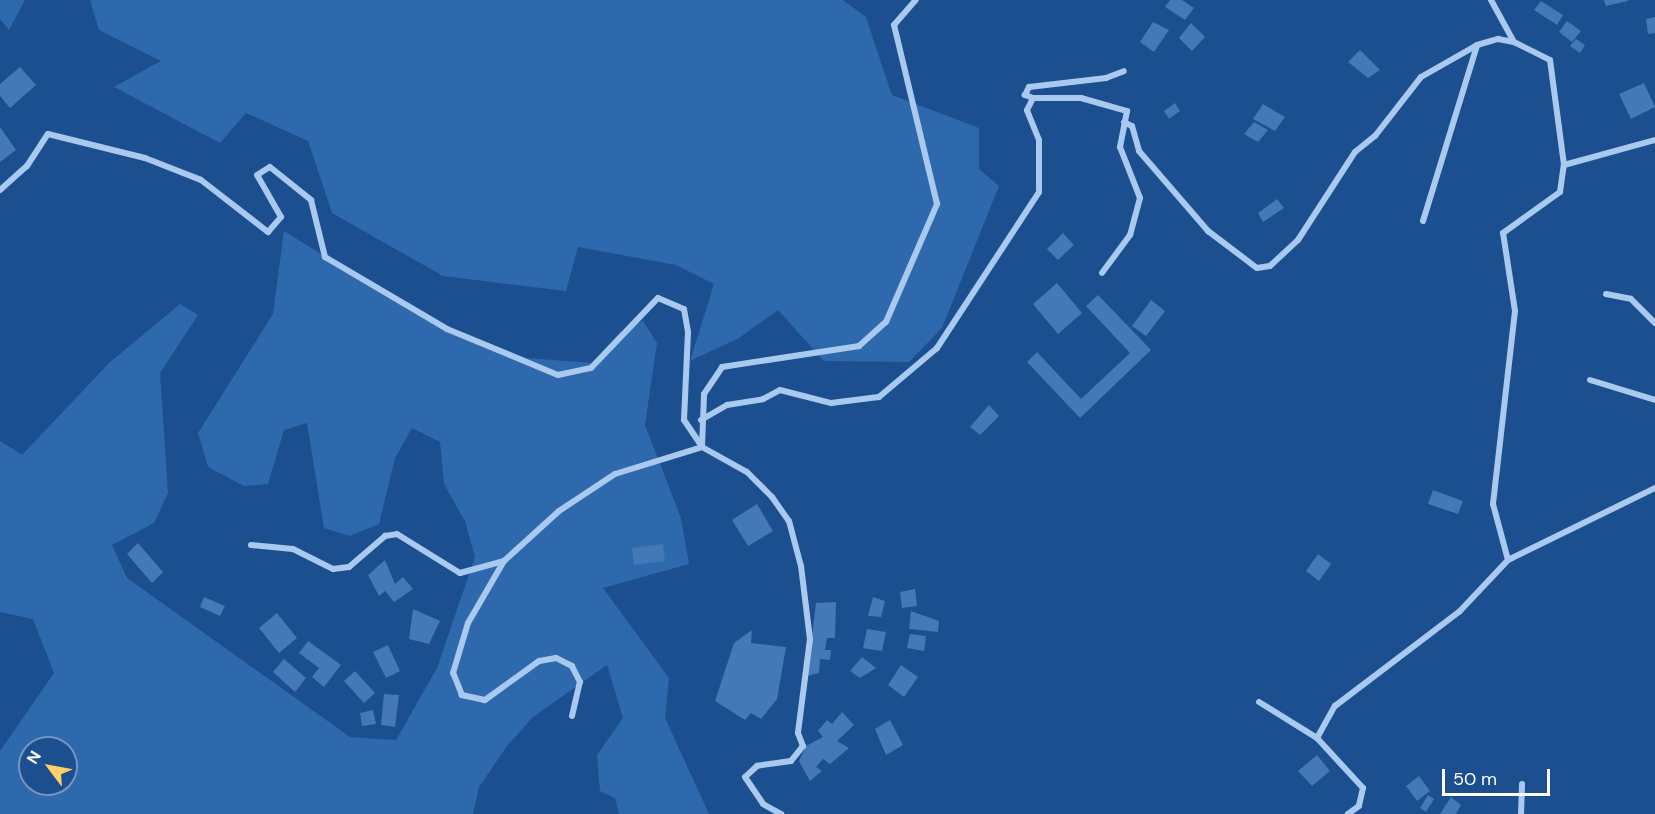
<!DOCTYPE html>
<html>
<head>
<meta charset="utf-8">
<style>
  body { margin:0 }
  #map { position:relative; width:1655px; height:814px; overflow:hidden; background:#1b4f8f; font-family:"DM Sans",sans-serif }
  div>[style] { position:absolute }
  .green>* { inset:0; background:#2e69ad }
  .building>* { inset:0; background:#4478b7 }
  .minor>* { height:6px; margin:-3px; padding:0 3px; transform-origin:3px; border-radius:3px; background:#a9c9ee }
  span { translate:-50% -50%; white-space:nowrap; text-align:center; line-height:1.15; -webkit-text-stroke:5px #1b4f8f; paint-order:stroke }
  .north { position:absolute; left:18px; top:736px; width:60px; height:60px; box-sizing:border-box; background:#1b4f8f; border:2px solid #7695bc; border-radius:50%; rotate:302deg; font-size:16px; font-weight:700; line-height:24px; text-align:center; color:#fff }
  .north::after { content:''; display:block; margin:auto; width:21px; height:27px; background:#ffd166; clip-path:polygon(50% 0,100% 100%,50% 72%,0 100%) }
  .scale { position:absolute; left:1442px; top:769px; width:108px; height:27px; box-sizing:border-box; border:3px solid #fff; border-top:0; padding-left:8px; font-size:18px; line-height:21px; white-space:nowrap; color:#fff; -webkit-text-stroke:4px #1b4f8f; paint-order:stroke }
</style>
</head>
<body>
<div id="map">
  <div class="green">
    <div style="clip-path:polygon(0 0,25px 0,9px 30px,0 19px)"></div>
    <div style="clip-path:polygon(90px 0,843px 0,866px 17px,892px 95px,979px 128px,979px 169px,999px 186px,942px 328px,909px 362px,824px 361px,778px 310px,739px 338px,690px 361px,714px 284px,676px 265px,578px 247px,566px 291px,443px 276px,332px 213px,308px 141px,246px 113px,220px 143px,114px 87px,161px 61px,99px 30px)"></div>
    <div style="clip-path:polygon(evenodd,284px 231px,427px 320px,526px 358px,592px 363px,620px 332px,643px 321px,657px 343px,645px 425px,681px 518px,689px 564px,603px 588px,669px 678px,665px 718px,709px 814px,619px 814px,615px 798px,600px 791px,597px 755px,623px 718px,607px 665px,533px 717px,507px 746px,479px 787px,473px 814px,0 814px,0 751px,54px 673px,33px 619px,0 612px,0 441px,22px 455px,109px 363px,180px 304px,198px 315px,160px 373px,168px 493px,154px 523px,112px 545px,127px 578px,350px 737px,396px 740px,437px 668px,475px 557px,465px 521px,444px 484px,440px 442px,412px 428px,395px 458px,379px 524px,350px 536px,324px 528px,307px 423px,284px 430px,268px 484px,244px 486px,208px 467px,198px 433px,273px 314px,284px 231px,30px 748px,66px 748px,66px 784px,30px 784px,30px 748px)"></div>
  </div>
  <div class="building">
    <div style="clip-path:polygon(1170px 0,1182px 0,1194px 8px,1185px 20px,1165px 7px)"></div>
    <div style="clip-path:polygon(1604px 0,1628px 0,1628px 1px,1606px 6px)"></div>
    <div style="clip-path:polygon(1541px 1px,1563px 15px,1557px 25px,1534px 10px)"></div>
    <div style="clip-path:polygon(1655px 17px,1655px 33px,1648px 34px,1646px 19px)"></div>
    <div style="clip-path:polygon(1567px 21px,1581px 31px,1572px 42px,1559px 32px)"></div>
    <div style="clip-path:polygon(1153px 22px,1169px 30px,1154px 52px,1140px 42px)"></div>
    <div style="clip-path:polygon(1191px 23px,1205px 37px,1192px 51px,1179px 38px)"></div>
    <div style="clip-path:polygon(1576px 39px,1585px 45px,1580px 53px,1570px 46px)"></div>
    <div style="clip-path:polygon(1360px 50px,1380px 70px,1368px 78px,1348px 62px)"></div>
    <div style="clip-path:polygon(20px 67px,36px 85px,10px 108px,0 96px,0 84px)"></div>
    <div style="clip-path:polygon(1644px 83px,1655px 107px,1631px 119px,1619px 94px)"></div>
    <div style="clip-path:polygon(1175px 103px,1180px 111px,1169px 119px,1164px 111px)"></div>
    <div style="clip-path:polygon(1263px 104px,1285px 117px,1275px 131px,1253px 119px)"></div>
    <div style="clip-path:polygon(1254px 122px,1268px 130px,1258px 142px,1244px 134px)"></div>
    <div style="clip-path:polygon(0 127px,16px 150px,0 162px)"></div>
    <div style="clip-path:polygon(1277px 199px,1284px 208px,1263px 222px,1258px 213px)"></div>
    <div style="clip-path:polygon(1063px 233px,1074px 245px,1058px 260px,1047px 249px)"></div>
    <div style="clip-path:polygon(1057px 283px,1082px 313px,1058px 334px,1033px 304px)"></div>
    <div style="clip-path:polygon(1098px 295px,1151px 350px,1080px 418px,1027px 362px,1037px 352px,1081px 399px,1130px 353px,1086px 306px)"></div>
    <div style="clip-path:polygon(1151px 300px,1165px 311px,1146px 336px,1132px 326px)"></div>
    <div style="clip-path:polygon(989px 405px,999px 416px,980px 435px,970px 427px)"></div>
    <div style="clip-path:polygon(1433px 490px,1463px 501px,1458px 514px,1428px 504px)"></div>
    <div style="clip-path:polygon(757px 504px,773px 531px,748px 546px,732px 520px)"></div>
    <div style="clip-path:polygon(138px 543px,163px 572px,152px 583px,127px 554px)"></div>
    <div style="clip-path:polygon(663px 544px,665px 561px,634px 565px,632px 548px)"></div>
    <div style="clip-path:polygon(1318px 554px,1331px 564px,1319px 581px,1306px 571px)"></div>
    <div style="clip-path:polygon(385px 560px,395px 584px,403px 577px,413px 589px,394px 602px,385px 591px,379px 596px,368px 575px)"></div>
    <div style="clip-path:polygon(915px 589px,917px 606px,902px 608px,900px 592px)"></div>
    <div style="clip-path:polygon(204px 597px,225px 606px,220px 616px,200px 607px)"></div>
    <div style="clip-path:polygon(873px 597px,885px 601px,881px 617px,868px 616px)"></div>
    <div style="clip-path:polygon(836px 602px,835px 638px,827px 638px,825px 650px,831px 650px,830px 660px,820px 659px,819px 673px,807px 676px,816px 603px)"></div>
    <div style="clip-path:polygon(413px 609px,440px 621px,429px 644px,409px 639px)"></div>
    <div style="clip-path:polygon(911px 611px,939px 621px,938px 632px,909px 629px)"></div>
    <div style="clip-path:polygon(277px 613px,297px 638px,279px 653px,259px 628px)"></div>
    <div style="clip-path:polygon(867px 629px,886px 632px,882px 651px,863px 648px)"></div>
    <div style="clip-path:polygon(752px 630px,751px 643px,786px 647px,777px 699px,761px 719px,751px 713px,745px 720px,715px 701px,734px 643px)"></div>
    <div style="clip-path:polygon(910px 634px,926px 636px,924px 651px,907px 648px)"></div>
    <div style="clip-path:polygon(308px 641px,341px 665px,324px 687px,312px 677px,319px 668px,299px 653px)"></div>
    <div style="clip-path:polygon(388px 645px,400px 671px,386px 678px,373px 652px)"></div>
    <div style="clip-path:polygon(862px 657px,876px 668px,860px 678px,850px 671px)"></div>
    <div style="clip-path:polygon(284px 659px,306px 678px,295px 692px,273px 672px)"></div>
    <div style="clip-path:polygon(901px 665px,918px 677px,904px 697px,888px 685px)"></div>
    <div style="clip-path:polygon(355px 671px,375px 693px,364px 703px,344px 681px)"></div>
    <div style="clip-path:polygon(384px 694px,399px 695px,395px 727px,381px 725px)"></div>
    <div style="clip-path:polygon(373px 710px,376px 724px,362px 726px,360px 713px)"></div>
    <div style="clip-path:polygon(842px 712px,854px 725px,837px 741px,849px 748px,830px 764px,823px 759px,816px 767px,822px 771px,810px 781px,799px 761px,806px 746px,823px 737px,818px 731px,827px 720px,832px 724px)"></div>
    <div style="clip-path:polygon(890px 720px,903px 745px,886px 755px,875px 729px)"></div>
    <div style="clip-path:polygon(1317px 755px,1330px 771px,1312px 786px,1298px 771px)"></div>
    <div style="clip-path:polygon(1419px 776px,1430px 791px,1417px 801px,1406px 786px)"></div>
    <div style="clip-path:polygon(1428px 795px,1434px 799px,1426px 812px,1420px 808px)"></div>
    <div style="clip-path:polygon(1451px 797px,1461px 805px,1456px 814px,1440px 814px)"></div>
  </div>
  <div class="minor">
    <div style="left:1491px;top:0;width:48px;rotate:61.3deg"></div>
    <div style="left:1514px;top:42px;width:40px;rotate:26.6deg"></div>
    <div style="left:1550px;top:60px;width:106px;rotate:82.4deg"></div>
    <div style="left:1564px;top:165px;width:94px;rotate:-15.4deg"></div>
    <div style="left:1033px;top:98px;width:9px;rotate:-159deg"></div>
    <div style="left:1025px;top:95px;width:9px;rotate:-63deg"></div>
    <div style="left:1029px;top:87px;width:78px;rotate:-6.7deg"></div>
    <div style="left:1106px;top:78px;width:19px;rotate:-21deg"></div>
    <div style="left:1124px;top:122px;width:9px;rotate:27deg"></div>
    <div style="left:1132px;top:126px;width:26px;rotate:74deg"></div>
    <div style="left:1139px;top:151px;width:106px;rotate:49.2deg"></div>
    <div style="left:1208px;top:231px;width:61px;rotate:37.1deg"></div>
    <div style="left:1257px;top:268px;width:13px;rotate:-9deg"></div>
    <div style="left:1270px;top:266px;width:38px;rotate:-43deg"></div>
    <div style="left:1298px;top:240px;width:105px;rotate:-57.1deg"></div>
    <div style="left:1355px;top:152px;width:26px;rotate:-39deg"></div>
    <div style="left:1375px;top:136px;width:75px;rotate:-52.1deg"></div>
    <div style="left:1421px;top:77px;width:64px;rotate:-29.7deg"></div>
    <div style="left:1477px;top:45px;width:22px;rotate:-16deg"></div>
    <div style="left:1498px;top:39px;width:16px;rotate:11deg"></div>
    <div style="left:0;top:190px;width:36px;rotate:-42deg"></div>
    <div style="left:27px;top:166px;width:38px;rotate:-57deg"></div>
    <div style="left:48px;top:134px;width:100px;rotate:13.9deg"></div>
    <div style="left:145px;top:158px;width:60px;rotate:21.4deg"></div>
    <div style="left:201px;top:180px;width:85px;rotate:37.8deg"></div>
    <div style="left:268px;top:232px;width:20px;rotate:-49deg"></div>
    <div style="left:281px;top:217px;width:48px;rotate:-119.7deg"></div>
    <div style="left:257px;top:175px;width:15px;rotate:-32deg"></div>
    <div style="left:270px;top:167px;width:53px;rotate:38.8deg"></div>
    <div style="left:311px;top:200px;width:59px;rotate:76.2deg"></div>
    <div style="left:325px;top:257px;width:142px;rotate:30.5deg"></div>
    <div style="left:447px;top:329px;width:120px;rotate:22.5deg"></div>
    <div style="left:558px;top:375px;width:34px;rotate:-12deg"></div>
    <div style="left:591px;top:368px;width:97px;rotate:-46.3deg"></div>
    <div style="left:658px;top:298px;width:28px;rotate:23deg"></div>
    <div style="left:684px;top:309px;width:23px;rotate:80deg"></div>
    <div style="left:688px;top:332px;width:88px;rotate:92.6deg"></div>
    <div style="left:684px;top:420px;width:32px;rotate:56deg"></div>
    <div style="left:702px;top:447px;width:51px;rotate:29.1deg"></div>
    <div style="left:747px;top:472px;width:35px;rotate:45deg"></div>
    <div style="left:772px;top:497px;width:29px;rotate:55deg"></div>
    <div style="left:789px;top:521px;width:47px;rotate:75.1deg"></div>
    <div style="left:801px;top:566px;width:74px;rotate:83deg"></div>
    <div style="left:810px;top:639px;width:95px;rotate:97.3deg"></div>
    <div style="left:798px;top:733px;width:14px;rotate:69deg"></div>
    <div style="left:803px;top:746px;width:19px;rotate:129deg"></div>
    <div style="left:791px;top:761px;width:34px;rotate:172deg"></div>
    <div style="left:757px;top:766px;width:16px;rotate:137deg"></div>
    <div style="left:745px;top:777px;width:32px;rotate:56deg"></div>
    <div style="left:763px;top:804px;width:21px;rotate:29deg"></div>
    <div style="left:1423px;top:221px;width:183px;rotate:-72.9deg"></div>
    <div style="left:1606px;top:294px;width:25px;rotate:11deg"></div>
    <div style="left:1631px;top:299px;width:34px;rotate:45deg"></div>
    <div style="left:1590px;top:380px;width:68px;rotate:17.1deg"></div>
    <div style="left:701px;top:420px;width:30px;rotate:-30deg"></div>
    <div style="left:727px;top:405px;width:36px;rotate:-9deg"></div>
    <div style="left:763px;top:399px;width:19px;rotate:-28deg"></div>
    <div style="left:780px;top:390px;width:53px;rotate:14.3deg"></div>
    <div style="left:831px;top:403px;width:48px;rotate:-7.1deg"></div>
    <div style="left:879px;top:397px;width:76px;rotate:-40.2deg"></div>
    <div style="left:937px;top:348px;width:186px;rotate:-56.8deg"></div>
    <div style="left:1039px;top:192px;width:52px;rotate:-90deg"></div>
    <div style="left:1039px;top:140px;width:32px;rotate:-112deg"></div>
    <div style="left:1027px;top:110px;width:13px;rotate:-63deg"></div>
    <div style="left:1033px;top:98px;width:48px"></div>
    <div style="left:1081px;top:98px;width:48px;rotate:15.8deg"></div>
    <div style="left:1127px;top:111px;width:37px;rotate:101deg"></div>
    <div style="left:1120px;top:147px;width:55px;rotate:68.6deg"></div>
    <div style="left:1140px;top:198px;width:38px;rotate:105deg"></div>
    <div style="left:1130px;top:235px;width:47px;rotate:126.4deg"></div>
    <div style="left:702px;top:447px;width:53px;rotate:-87.8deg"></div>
    <div style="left:704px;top:394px;width:32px;rotate:-56deg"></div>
    <div style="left:722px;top:367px;width:139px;rotate:-8.7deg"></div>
    <div style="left:859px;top:346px;width:36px;rotate:-42deg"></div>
    <div style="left:886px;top:322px;width:129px;rotate:-66.6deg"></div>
    <div style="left:937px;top:204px;width:184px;rotate:-103.5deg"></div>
    <div style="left:894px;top:25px;width:33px;rotate:-49deg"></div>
    <div style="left:251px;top:545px;width:42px;rotate:5.4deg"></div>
    <div style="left:293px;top:549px;width:45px;rotate:26.6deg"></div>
    <div style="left:333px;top:569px;width:16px;rotate:-7deg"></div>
    <div style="left:349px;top:567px;width:48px;rotate:-40.7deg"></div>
    <div style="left:385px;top:536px;width:12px;rotate:-9deg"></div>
    <div style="left:397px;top:534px;width:74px;rotate:31.8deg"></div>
    <div style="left:460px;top:573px;width:46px;rotate:-15.3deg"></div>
    <div style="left:1508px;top:560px;width:164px;rotate:-26.1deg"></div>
    <div style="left:1259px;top:702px;width:68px;rotate:31.8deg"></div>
    <div style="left:1317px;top:738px;width:68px;rotate:47.4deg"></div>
    <div style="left:1363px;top:788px;width:18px;rotate:103deg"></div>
    <div style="left:1359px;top:806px;width:14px;rotate:144deg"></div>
    <div style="left:572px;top:716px;width:35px;rotate:-77deg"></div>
    <div style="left:580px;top:682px;width:18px;rotate:-117deg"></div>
    <div style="left:572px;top:666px;width:18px;rotate:-153deg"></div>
    <div style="left:556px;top:658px;width:17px;rotate:170deg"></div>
    <div style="left:539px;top:661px;width:67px;rotate:144.2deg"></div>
    <div style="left:485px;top:700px;width:24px;rotate:-168deg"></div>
    <div style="left:462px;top:695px;width:24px;rotate:-112deg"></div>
    <div style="left:453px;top:673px;width:52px;rotate:-73.3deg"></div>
    <div style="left:468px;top:623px;width:72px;rotate:-59.9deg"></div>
    <div style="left:504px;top:561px;width:74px;rotate:-42.3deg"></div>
    <div style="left:559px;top:511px;width:67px;rotate:-33.5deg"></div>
    <div style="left:615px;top:474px;width:91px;rotate:-17.2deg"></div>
    <div style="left:1317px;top:738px;width:37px;rotate:-61deg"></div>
    <div style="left:1335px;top:706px;width:156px;rotate:-37.2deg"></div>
    <div style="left:1459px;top:612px;width:71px;rotate:-46.7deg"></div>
    <div style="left:1508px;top:560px;width:58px;rotate:-105deg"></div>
    <div style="left:1493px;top:504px;width:194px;rotate:-83.5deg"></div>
    <div style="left:1515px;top:311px;width:79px;rotate:-98.7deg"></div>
    <div style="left:1503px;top:233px;width:70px;rotate:-35.7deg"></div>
    <div style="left:1560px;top:192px;width:27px;rotate:-82deg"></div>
    <div style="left:1521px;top:814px;width:30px;rotate:-88deg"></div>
  </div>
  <div class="north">N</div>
  <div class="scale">50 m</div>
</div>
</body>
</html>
